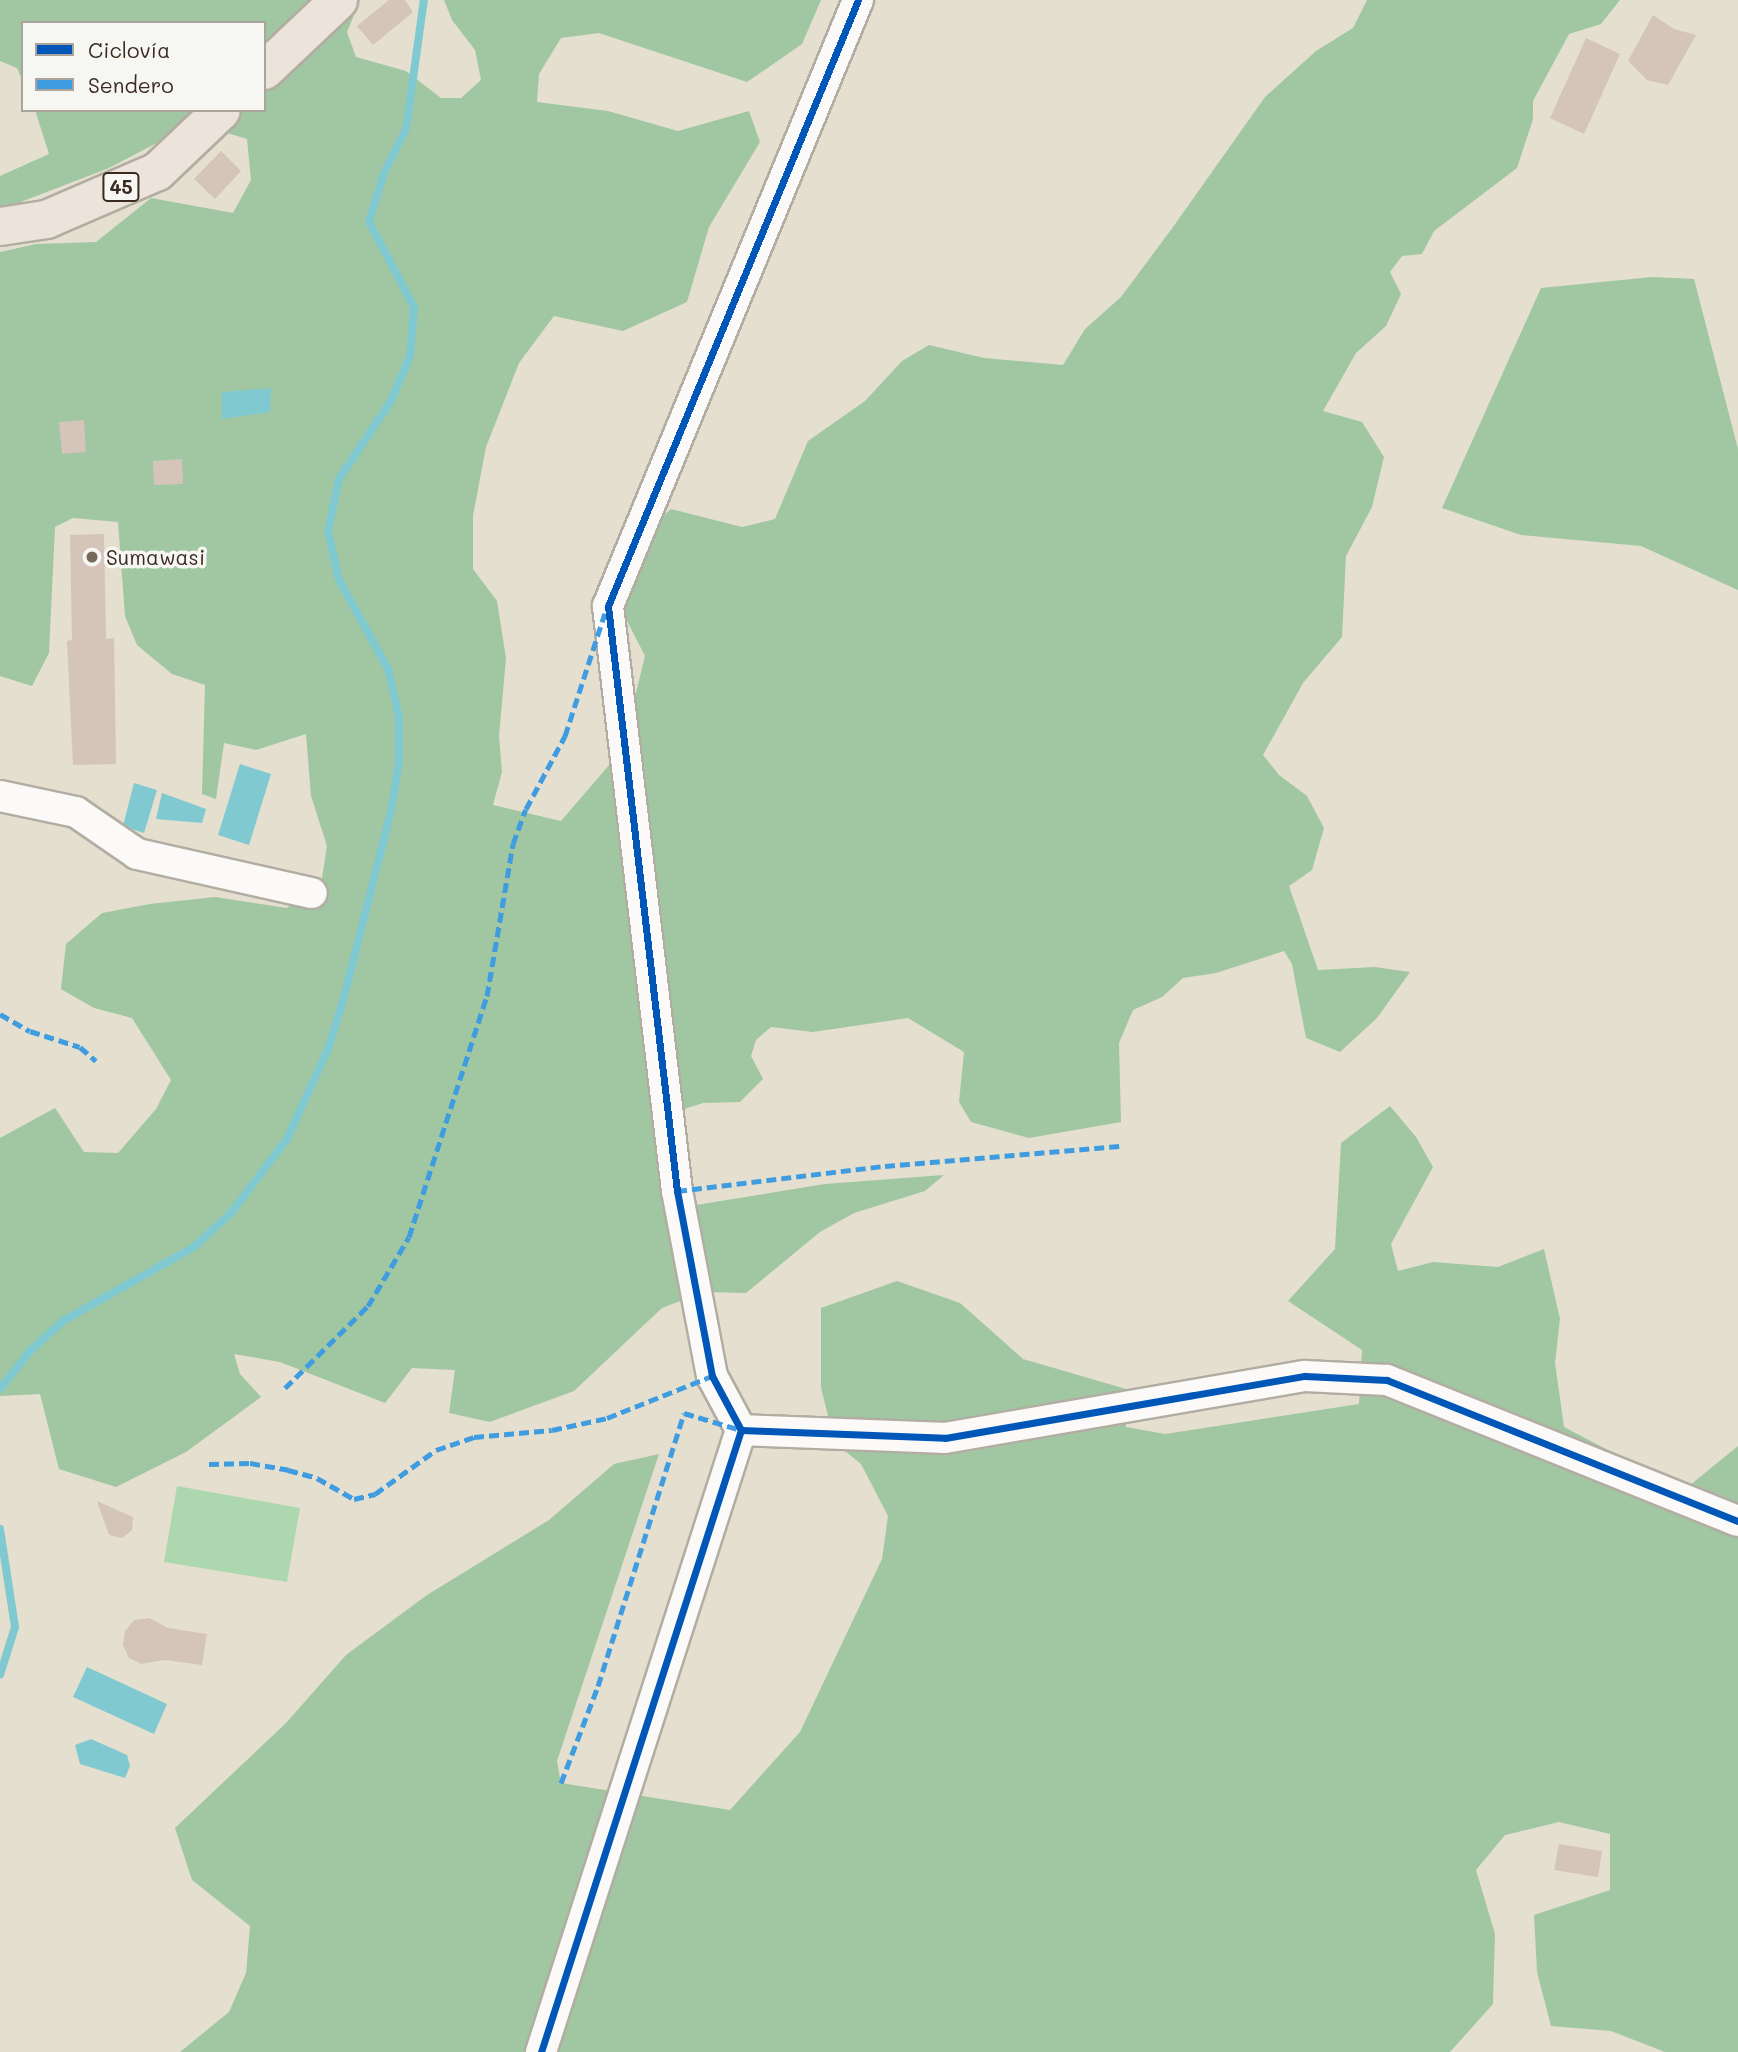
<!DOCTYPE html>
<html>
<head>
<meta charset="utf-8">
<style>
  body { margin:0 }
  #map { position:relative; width:1738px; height:2052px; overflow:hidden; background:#e4dfcf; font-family:Mali,sans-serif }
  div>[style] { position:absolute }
  .green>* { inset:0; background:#add8af }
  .forest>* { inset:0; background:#a0c7a2 }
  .water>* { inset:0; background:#81c9d1 }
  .stream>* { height:8px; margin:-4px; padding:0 4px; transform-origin:4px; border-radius:4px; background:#81c9d1 }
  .building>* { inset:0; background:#d4c4ba }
  .roads { filter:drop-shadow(2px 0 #b2ada2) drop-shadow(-2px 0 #b2ada2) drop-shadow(0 2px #b2ada2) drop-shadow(0 -2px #b2ada2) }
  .minor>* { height:30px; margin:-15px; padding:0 15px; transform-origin:15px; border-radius:15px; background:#fbfaf8 }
  .major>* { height:37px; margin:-18.5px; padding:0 18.5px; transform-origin:18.5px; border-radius:18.5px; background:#ece4db }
  .quiet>* { height:5px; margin-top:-2.5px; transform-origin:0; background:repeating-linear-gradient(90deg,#3f9ce0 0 10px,transparent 0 15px) }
  .cycleway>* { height:7px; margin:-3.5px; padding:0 3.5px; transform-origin:3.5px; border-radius:3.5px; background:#0057b8 }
  .dots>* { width:19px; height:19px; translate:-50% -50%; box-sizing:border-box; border:4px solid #f6f6f2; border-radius:50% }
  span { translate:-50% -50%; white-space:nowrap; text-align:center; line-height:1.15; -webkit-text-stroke:7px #f6f6f2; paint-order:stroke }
  .shield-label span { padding:2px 5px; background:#f6f6f2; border:2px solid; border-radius:5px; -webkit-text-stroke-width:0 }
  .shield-label { font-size:19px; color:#3b2a1e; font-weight:700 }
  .poi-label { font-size:21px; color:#3b2a1e }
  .left { translate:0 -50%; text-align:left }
  .legend { position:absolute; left:21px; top:21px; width:245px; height:91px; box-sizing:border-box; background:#f6f6f2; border:2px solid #aba49d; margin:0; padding:9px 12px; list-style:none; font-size:21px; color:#3b2a1e }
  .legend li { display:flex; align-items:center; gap:14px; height:35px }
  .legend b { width:35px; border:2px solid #aba49d }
</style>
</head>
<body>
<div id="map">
  <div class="green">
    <div style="clip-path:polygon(177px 1486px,300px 1508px,287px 1582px,164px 1562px)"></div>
  </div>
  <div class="forest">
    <div style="clip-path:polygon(0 0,360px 0,347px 32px,356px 57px,406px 71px,441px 98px,461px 98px,481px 80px,475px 50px,452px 20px,444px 0,821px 0,802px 44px,747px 82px,599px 33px,561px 38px,539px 74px,537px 102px,608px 111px,678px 131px,749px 111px,760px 142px,709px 227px,687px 302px,623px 331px,554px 316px,519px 363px,486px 447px,473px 516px,473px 569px,497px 601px,506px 658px,499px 736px,502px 772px,493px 805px,561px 821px,622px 750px,645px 656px,625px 617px,631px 563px,650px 528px,671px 509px,742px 527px,775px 519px,808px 441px,865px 401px,902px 361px,929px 345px,984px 358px,1063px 365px,1085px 329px,1121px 297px,1173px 227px,1265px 97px,1316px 51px,1353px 28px,1367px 0,1620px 0,1601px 24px,1569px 34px,1533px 101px,1533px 119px,1517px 168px,1434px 231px,1422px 254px,1402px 256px,1390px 272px,1401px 294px,1386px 326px,1356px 353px,1323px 411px,1362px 422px,1384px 457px,1372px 507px,1346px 556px,1342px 637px,1303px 683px,1263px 755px,1279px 775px,1307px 796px,1324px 828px,1312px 870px,1289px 886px,1318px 970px,1375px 967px,1410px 972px,1377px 1018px,1340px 1052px,1306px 1038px,1292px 964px,1284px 951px,1216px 973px,1183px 978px,1162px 997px,1133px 1010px,1119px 1043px,1121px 1122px,1029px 1138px,971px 1122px,959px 1102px,964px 1052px,908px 1018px,813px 1032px,771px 1027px,756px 1040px,751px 1056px,763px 1079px,740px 1102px,703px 1103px,681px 1110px,696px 1205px,825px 1184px,944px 1175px,925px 1191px,854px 1213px,820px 1232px,746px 1293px,704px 1292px,662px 1308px,574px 1391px,490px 1422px,449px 1413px,455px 1370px,412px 1368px,385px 1403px,280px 1362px,234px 1354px,240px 1374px,261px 1397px,186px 1452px,116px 1487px,59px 1469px,40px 1394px,0 1396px,0 1138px,55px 1108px,84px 1152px,118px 1153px,156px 1109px,171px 1080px,132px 1018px,94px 1008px,61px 989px,66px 944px,102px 913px,150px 904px,215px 897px,287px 908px,321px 884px,327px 846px,311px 796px,306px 734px,256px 750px,224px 743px,216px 799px,202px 794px,205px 685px,172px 674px,137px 645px,125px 616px,118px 522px,73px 518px,55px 527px,49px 653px,32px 686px,0 676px,0 252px,36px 244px,96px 242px,151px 198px,233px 213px,251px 180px,247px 139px,195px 123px,109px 168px,0 210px,0 176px,49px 154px,35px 110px,264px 110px,264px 23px,23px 23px,23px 82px,17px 68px,0 61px)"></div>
    <div style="clip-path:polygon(1652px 277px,1694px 279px,1738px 449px,1738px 590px,1641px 546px,1521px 535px,1442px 508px,1541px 288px)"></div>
    <div style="clip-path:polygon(1390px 1106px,1416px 1137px,1433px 1167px,1391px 1244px,1398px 1271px,1433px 1262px,1498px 1267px,1544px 1249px,1560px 1319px,1555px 1363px,1564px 1427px,1684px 1490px,1738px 1446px,1738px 2052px,1665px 2052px,1611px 2031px,1551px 2026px,1537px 1972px,1534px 1915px,1610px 1890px,1610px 1834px,1559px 1822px,1505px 1835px,1476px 1870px,1495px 1934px,1493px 2004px,1450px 2052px,180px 2052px,229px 2012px,246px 1973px,250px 1926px,192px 1880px,175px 1828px,286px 1723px,346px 1655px,427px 1595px,549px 1520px,614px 1464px,659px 1454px,557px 1761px,561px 1783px,730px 1810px,800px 1732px,882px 1559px,888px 1516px,861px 1464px,835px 1443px,821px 1388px,821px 1308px,897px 1281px,960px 1303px,1023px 1359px,1126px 1389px,1126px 1427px,1165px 1434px,1359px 1404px,1362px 1350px,1288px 1301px,1335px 1249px,1341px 1143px)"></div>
  </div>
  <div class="water">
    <div style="clip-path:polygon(271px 388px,270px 412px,222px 419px,222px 392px)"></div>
    <div style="clip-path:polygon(240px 764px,271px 774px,249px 845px,218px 835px)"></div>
    <div style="clip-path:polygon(134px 783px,157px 790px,144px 833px,123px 826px)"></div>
    <div style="clip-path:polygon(162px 793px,206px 809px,202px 823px,156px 819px)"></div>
    <div style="clip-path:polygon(87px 1667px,167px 1704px,154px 1734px,73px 1697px)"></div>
    <div style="clip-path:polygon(91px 1739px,127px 1755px,130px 1766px,125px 1778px,80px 1764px,75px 1745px)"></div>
  </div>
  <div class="stream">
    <div style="left:0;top:1389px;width:48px;rotate:-51.7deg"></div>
    <div style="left:30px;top:1351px;width:45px;rotate:-42.3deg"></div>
    <div style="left:63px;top:1321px;width:150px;rotate:-29.5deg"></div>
    <div style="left:194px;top:1247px;width:50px;rotate:-42.6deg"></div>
    <div style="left:231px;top:1213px;width:93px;rotate:-52.9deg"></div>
    <div style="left:287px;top:1139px;width:99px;rotate:-65.5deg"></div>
    <div style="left:328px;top:1049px;width:50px;rotate:-72.6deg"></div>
    <div style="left:343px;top:1001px;width:196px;rotate:-75.8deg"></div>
    <div style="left:391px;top:811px;width:50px;rotate:-80.7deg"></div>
    <div style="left:399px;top:762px;width:45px;rotate:-90deg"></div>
    <div style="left:399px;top:717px;width:49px;rotate:-102.9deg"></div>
    <div style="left:388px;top:669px;width:102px;rotate:-118.8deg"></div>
    <div style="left:339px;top:580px;width:50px;rotate:-102.7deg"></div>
    <div style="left:328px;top:531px;width:53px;rotate:-78.1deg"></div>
    <div style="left:339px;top:479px;width:94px;rotate:-56.3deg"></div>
    <div style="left:391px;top:401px;width:49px;rotate:-67.1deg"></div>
    <div style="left:410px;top:356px;width:49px;rotate:-85.3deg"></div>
    <div style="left:414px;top:307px;width:96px;rotate:-117.9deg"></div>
    <div style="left:369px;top:222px;width:51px;rotate:-73deg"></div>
    <div style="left:384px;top:173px;width:49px;rotate:-63.4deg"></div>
    <div style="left:406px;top:129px;width:130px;rotate:-82.1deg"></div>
    <div style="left:0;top:1529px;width:99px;rotate:81.3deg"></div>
    <div style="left:15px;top:1627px;width:50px;rotate:107.4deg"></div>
  </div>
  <div class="building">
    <div style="clip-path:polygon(389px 0,405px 0,413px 12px,373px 45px,357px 26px)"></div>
    <div style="clip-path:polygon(1653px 15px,1674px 29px,1696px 35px,1668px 85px,1647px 80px,1628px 61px)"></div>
    <div style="clip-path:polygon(1586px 38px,1620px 54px,1584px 134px,1550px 118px)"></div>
    <div style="clip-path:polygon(221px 151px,241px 171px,215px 199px,194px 179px)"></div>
    <div style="clip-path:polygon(84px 420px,86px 452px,62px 454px,59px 422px)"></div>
    <div style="clip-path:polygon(182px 459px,183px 484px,154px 485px,153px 461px)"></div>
    <div style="clip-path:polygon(104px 534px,106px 639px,114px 638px,116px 764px,73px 765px,67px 641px,72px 640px,70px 535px)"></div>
    <div style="clip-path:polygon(97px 1501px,133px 1517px,132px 1530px,122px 1538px,109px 1535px)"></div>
    <div style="clip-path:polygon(149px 1618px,168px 1628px,207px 1634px,202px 1665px,165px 1660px,141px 1664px,129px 1658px,123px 1645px,125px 1631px,134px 1620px)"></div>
    <div style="clip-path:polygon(1559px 1844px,1602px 1851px,1598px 1877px,1554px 1870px)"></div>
  </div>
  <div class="roads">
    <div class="minor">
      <div style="left:0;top:796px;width:78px;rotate:11.9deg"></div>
      <div style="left:76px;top:812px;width:74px;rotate:34.5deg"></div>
      <div style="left:137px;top:854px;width:179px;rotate:12.6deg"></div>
      <div style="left:741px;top:1430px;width:204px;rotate:2.2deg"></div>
      <div style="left:945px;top:1438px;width:365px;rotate:-9.8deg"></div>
      <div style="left:1305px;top:1376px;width:82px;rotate:2.8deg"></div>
      <div style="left:1387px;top:1380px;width:378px;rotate:21.9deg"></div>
      <div style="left:541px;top:2052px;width:653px;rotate:-72.18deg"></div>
      <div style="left:741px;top:1430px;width:61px;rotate:-118.2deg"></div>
      <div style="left:712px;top:1376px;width:188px;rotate:-100.7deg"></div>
      <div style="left:677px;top:1191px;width:589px;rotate:-96.73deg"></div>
      <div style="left:608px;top:606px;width:656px;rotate:-67.58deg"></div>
    </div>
    <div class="major">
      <div style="left:264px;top:70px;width:102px;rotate:-43.4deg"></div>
      <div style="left:0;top:226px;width:47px;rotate:-8.7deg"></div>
      <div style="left:46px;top:219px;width:121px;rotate:-23.4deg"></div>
      <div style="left:157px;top:171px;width:88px;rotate:-43.6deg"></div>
    </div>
  </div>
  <div class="quiet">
    <div style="left:0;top:1014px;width:34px;rotate:30deg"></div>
    <div style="left:30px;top:1031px;width:52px;rotate:17.7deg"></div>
    <div style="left:80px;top:1047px;width:21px;rotate:41deg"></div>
    <div style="left:677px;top:1191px;width:209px;rotate:-6.9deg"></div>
    <div style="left:885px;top:1166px;width:235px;rotate:-4.9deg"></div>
    <div style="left:285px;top:1388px;width:117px;rotate:-44.7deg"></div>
    <div style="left:368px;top:1306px;width:80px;rotate:-59.3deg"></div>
    <div style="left:409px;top:1237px;width:253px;rotate:-72.1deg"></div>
    <div style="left:487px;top:996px;width:154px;rotate:-80.3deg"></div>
    <div style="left:513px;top:844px;width:37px;rotate:-70deg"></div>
    <div style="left:526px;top:809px;width:83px;rotate:-61.9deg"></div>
    <div style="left:565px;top:736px;width:129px;rotate:-72deg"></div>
    <div style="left:209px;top:1464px;width:41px;rotate:-1.4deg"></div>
    <div style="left:250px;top:1463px;width:39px;rotate:10deg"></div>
    <div style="left:288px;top:1470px;width:30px;rotate:15deg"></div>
    <div style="left:317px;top:1478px;width:43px;rotate:29.6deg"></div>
    <div style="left:354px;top:1499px;width:22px;rotate:-13deg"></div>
    <div style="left:375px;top:1494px;width:75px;rotate:-35.8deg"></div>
    <div style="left:436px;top:1450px;width:40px;rotate:-18.9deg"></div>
    <div style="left:474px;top:1437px;width:78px;rotate:-5.1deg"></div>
    <div style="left:552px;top:1430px;width:56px;rotate:-12.3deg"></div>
    <div style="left:607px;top:1418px;width:113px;rotate:-21.8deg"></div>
    <div style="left:561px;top:1783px;width:104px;rotate:-69.1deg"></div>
    <div style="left:598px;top:1686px;width:286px;rotate:-72.5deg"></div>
    <div style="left:684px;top:1413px;width:59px;rotate:16.6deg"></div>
  </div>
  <div class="cycleway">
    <div style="left:741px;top:1430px;width:204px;rotate:2.2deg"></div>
    <div style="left:945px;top:1438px;width:365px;rotate:-9.8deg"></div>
    <div style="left:1305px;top:1376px;width:82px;rotate:2.8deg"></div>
    <div style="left:1387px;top:1380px;width:378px;rotate:21.9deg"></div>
    <div style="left:541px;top:2052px;width:653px;rotate:-72.18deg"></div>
    <div style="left:741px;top:1430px;width:61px;rotate:-118.2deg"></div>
    <div style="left:712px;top:1376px;width:188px;rotate:-100.7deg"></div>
    <div style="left:677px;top:1191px;width:589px;rotate:-96.73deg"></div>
    <div style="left:608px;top:606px;width:656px;rotate:-67.58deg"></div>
  </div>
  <div class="dots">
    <div style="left:92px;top:557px;background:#76695c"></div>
  </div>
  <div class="shield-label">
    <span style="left:121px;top:187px">45</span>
  </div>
  <div class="poi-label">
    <span class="left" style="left:106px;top:557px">Sumawasi</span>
  </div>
  <ul class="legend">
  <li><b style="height:9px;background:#0057b8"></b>Ciclovía</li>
  <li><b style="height:9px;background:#3f9ce0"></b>Sendero</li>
  </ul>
</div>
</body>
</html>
